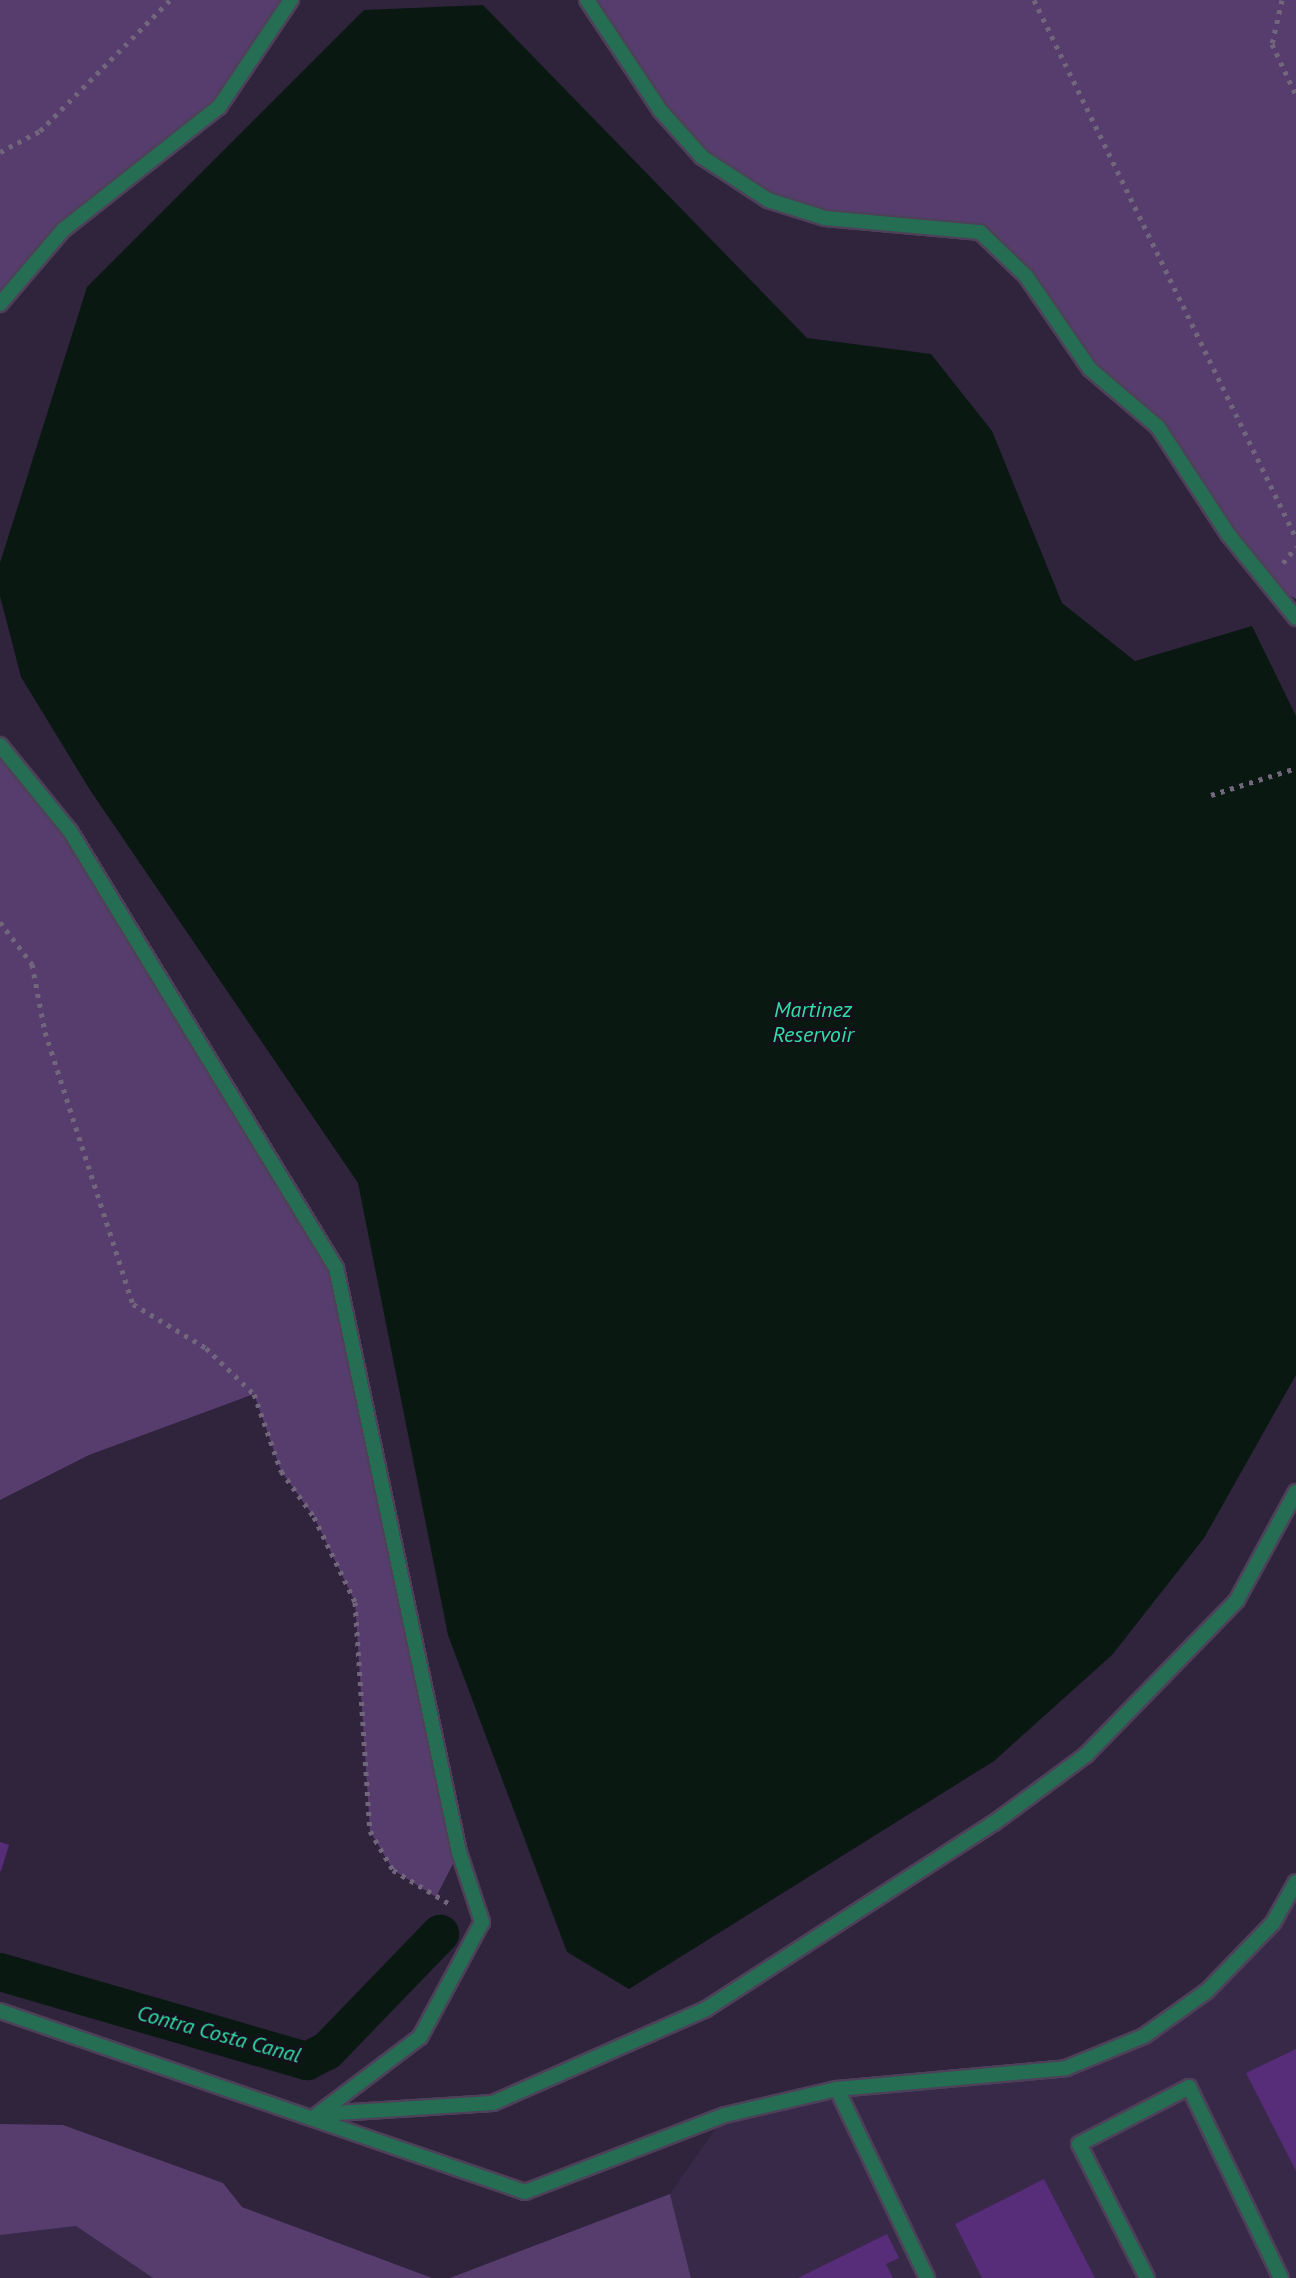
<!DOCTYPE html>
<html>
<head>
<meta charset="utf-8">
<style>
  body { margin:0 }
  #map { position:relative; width:1296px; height:2278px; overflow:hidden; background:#30233c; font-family:"PT Sans",sans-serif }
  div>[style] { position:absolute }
  .built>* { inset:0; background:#392949 }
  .green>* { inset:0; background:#563d6e }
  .water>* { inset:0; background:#091912 }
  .canal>* { height:38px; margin:-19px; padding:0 19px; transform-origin:19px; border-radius:19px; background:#091912 }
  .building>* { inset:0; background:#572d7a }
  .path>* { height:5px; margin-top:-2.5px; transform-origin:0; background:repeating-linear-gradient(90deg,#71667c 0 4px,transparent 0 10px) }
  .roads { filter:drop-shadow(2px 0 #4d4159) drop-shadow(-2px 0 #4d4159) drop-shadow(0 2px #4d4159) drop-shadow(0 -2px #4d4159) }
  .service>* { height:14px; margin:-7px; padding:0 7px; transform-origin:7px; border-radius:7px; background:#256e54 }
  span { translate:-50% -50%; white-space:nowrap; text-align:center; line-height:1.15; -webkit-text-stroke:6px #150f1b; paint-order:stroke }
  .water-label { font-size:22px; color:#31dea6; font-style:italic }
</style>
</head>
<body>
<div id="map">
  <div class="built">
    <div style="clip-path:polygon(1296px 1882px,1296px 2278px,691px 2278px,670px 2194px,725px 2115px,837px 2089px,1066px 2068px,1144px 2036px,1207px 1991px,1273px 1923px)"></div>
    <div style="clip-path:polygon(76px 2226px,153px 2278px,0 2278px,0 2235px)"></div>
  </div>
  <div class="green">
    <div style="clip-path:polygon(0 0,291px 0,219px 107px,63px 230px,0 304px)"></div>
    <div style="clip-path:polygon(587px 0,1296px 0,1296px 599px,1267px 582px,1158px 427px,1090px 369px,1026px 276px,981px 232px,825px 218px,768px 200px,702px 157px)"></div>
    <div style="clip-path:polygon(0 745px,70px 831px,336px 1268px,459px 1852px,436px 1897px,393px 1870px,370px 1831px,355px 1602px,314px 1517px,281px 1471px,254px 1394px,89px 1455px,0 1500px)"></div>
    <div style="clip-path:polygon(0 2124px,63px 2125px,223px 2183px,242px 2207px,432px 2278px,153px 2278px,76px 2226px,0 2235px)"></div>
    <div style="clip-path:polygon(670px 2194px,691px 2278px,450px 2278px)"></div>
  </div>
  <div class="water">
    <div style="clip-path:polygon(483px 5px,807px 338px,931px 354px,992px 431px,1062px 603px,1135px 661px,1252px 626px,1296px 716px,1296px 1375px,1204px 1538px,1112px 1655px,994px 1761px,629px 1989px,567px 1952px,448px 1635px,358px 1183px,90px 790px,21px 677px,0 596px,0 563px,87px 287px,364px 10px)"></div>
  </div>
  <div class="canal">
    <div style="left:0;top:1972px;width:320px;rotate:16.2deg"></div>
    <div style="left:307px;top:2061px;width:22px;rotate:-27deg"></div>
    <div style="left:327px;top:2051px;width:163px;rotate:-46deg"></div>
  </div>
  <div class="building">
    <div style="clip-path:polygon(0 1842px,9px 1845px,1px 1871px,0 1871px)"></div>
    <div style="clip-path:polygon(1296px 2049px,1296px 2171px,1246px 2073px)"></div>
    <div style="clip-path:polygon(1044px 2179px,1095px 2278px,982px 2278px,955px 2224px)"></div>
    <div style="clip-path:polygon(887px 2234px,899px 2258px,886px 2264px,893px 2278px,798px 2278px)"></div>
  </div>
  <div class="path">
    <div style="left:1034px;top:0;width:598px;rotate:64.03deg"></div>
    <div style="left:1282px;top:0;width:45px;rotate:102.8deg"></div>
    <div style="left:1272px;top:44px;width:56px;rotate:64.8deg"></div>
    <div style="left:0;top:152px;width:45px;rotate:-27.7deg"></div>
    <div style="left:40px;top:131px;width:185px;rotate:-45.2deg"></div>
    <div style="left:1283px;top:563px;width:21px;rotate:-51deg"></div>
    <div style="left:1211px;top:795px;width:89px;rotate:-17.6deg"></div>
    <div style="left:0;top:922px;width:53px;rotate:52.7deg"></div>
    <div style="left:32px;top:964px;width:69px;rotate:79.2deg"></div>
    <div style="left:45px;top:1032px;width:286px;rotate:72.1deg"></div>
    <div style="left:133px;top:1304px;width:85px;rotate:31.1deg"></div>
    <div style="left:206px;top:1348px;width:66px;rotate:43.8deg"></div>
    <div style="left:254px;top:1394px;width:82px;rotate:70.7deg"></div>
    <div style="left:281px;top:1471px;width:57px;rotate:54.3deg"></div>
    <div style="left:314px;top:1517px;width:94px;rotate:64.2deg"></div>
    <div style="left:355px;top:1602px;width:229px;rotate:86.3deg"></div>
    <div style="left:370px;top:1831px;width:45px;rotate:59.5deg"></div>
    <div style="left:393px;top:1870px;width:66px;rotate:30.8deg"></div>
  </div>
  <div class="roads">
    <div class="service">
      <div style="left:587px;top:0;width:132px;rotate:56.4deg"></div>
      <div style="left:660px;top:110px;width:63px;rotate:48.2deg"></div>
      <div style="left:702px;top:157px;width:79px;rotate:33.1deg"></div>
      <div style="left:768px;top:200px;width:60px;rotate:17.5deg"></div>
      <div style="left:825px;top:218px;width:156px;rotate:5.2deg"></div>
      <div style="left:980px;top:232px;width:64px;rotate:43.7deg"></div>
      <div style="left:1026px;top:276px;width:113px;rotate:55.5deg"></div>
      <div style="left:1090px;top:369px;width:89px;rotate:40.5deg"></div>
      <div style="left:1158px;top:427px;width:128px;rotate:56.8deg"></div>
      <div style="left:1228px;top:534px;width:108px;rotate:51deg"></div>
      <div style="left:0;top:304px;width:97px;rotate:-49.6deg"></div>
      <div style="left:63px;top:230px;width:199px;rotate:-38.3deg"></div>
      <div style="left:219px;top:107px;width:129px;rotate:-56.1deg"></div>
      <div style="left:0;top:745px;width:111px;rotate:50.9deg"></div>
      <div style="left:70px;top:831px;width:512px;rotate:58.67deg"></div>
      <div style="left:336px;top:1268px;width:597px;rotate:78.11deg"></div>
      <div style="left:459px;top:1852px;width:74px;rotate:71.8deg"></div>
      <div style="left:482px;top:1922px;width:131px;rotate:118.3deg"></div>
      <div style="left:420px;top:2037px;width:129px;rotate:142.9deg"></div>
      <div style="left:0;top:2011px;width:555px;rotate:19.02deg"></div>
      <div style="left:525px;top:2192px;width:214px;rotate:-21.1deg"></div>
      <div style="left:725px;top:2115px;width:115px;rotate:-13.1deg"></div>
      <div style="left:837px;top:2089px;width:230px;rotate:-5.2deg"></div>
      <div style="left:1066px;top:2068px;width:84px;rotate:-22.3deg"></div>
      <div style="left:1144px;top:2036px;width:77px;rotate:-35.5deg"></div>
      <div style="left:1207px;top:1991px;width:95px;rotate:-45.9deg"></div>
      <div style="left:1273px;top:1923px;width:47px;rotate:-60.7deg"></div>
      <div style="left:837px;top:2089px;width:209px;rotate:64.5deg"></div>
      <div style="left:321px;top:2114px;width:172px;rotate:-3.7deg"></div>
      <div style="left:493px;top:2103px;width:233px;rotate:-23.8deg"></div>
      <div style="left:706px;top:2009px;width:343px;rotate:-32.9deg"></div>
      <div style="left:994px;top:1823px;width:114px;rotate:-36.5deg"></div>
      <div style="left:1086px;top:1755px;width:216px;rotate:-45.7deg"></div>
      <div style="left:1237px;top:1600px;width:123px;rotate:-61.4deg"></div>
      <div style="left:1147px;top:2278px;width:150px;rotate:-116.9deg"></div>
      <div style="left:1079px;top:2144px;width:124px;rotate:-27.4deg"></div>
      <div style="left:1189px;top:2087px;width:212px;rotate:64.3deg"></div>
    </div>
  </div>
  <div class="water-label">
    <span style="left:813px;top:1022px">Martinez<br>Reservoir</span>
    <span style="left:219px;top:2034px;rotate:15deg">Contra Costa Canal</span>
  </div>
</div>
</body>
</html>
